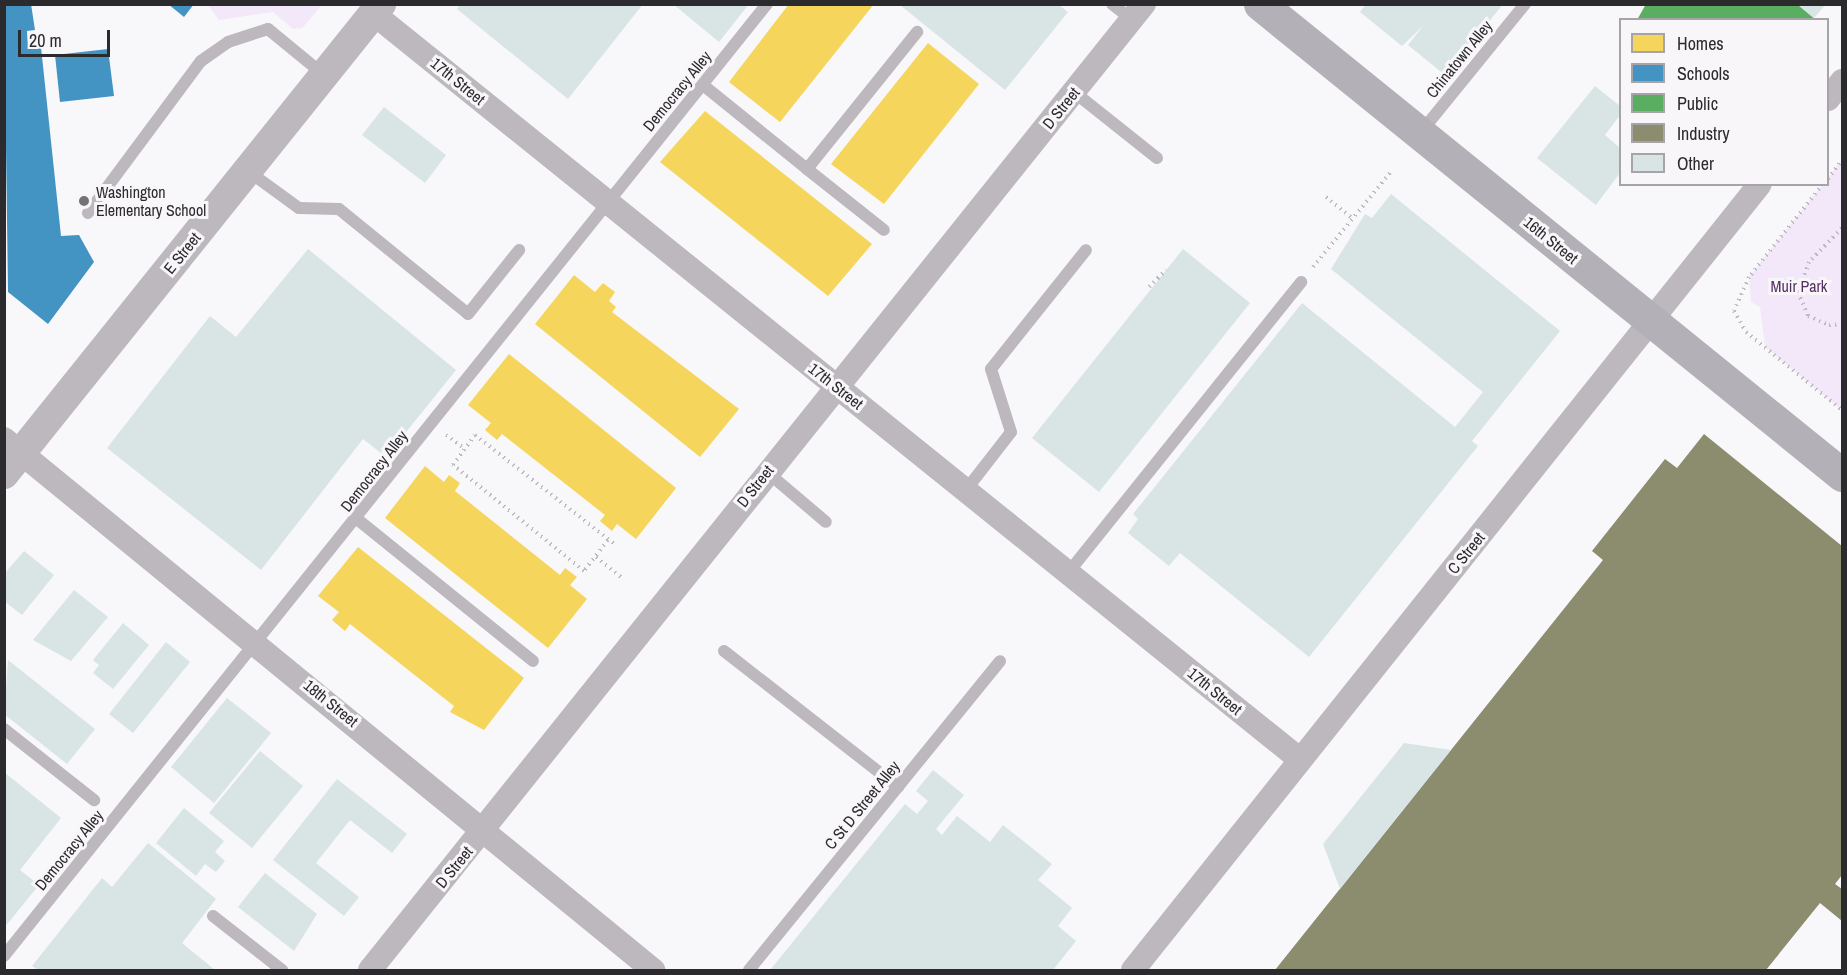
<!DOCTYPE html>
<html>
<head>
<meta charset="utf-8">
<style>
  body { margin:0 }
  #map { position:relative; width:1847px; height:975px; overflow:hidden; background:#f8f7f9; font-family:"Archivo Narrow",sans-serif }
  div>[style] { position:absolute }
  .green>* { inset:0; background:#f3e7fa }
  .homes>* { inset:0; background:#f6d55c }
  .schools>* { inset:0; background:#4393c3 }
  .public>* { inset:0; background:#5aae61 }
  .industry>* { inset:0; background:#8c8c6e }
  .building>* { inset:0; background:#d9e5e5 }
  .path>* { height:4px; margin-top:-2px; transform-origin:0; background:repeating-linear-gradient(90deg,#bdbbbe 0 1.5px,transparent 0 6px) }
  .service>* { height:12px; margin:-6px; padding:0 6px; transform-origin:6px; border-radius:6px; background:#bcb8be }
  .minor>* { height:24px; margin:-12px; padding:0 12px; transform-origin:12px; border-radius:12px; background:#bcb8be }
  .tertiary>* { height:30px; margin:-15px; padding:0 15px; transform-origin:15px; border-radius:15px; background:#bcb8be }
  .primary>* { height:33px; margin:-16.5px; padding:0 16.5px; transform-origin:16.5px; border-radius:16.5px; background:#b4b0b7 }
  .dots>* { width:16px; height:16px; translate:-50% -50%; box-sizing:border-box; border:3px solid #f9f6fa; border-radius:50% }
  span { translate:-50% -50%; white-space:nowrap; text-align:center; line-height:1.15; -webkit-text-stroke:6px #f9f6fa; paint-order:stroke }
  .street-label { font-size:16px; color:#2b2a2c }
  .poi-label { font-size:16px; color:#2b2a2c }
  .left { translate:0 -50%; text-align:left }
  .park-label { font-size:16px; color:#522e63 }
  .frame { position:absolute; inset:0; border:6px solid #2b2a2c; pointer-events:none }
  .legend { position:absolute; left:1619px; top:18px; width:210px; height:168px; box-sizing:border-box; background:#f9f6fa; border:2px solid #a7a4a8; margin:0; padding:8px 10px; list-style:none; font-size:18px; color:#2b2a2c }
  .legend li { display:flex; align-items:center; gap:12px; height:30px }
  .legend b { width:30px; border:2px solid #a7a4a8 }
  .scale { position:absolute; left:18px; top:30px; width:92px; height:27px; box-sizing:border-box; border:3px solid #2b2a2c; border-top:0; padding-left:8px; font-size:18px; line-height:21px; white-space:nowrap; color:#2b2a2c; -webkit-text-stroke:4px #f9f6fa; paint-order:stroke }
</style>
</head>
<body>
<div id="map">
  <div class="green">
    <div style="clip-path:polygon(208px 5px,322px 5px,302px 28px,293px 29px,273px 12px,219px 20px)"></div>
    <div style="clip-path:polygon(1842px 160px,1842px 410px,1765px 347px,1760px 307px,1751px 302px,1749px 277px)"></div>
  </div>
  <div class="homes">
    <div style="clip-path:polygon(789px 4px,874px 4px,780px 122px,729px 82px)"></div>
    <div style="clip-path:polygon(928px 43px,979px 84px,884px 204px,831px 164px)"></div>
    <div style="clip-path:polygon(705px 111px,872px 244px,828px 296px,660px 162px)"></div>
    <div style="clip-path:polygon(574px 275px,595px 292px,603px 283px,615px 292px,609px 301px,616px 307px,612px 312px,739px 409px,700px 457px,535px 324px)"></div>
    <div style="clip-path:polygon(509px 354px,676px 488px,636px 539px,617px 524px,612px 531px,600px 521px,605px 515px,502px 434px,497px 440px,485px 430px,491px 423px,468px 405px)"></div>
    <div style="clip-path:polygon(425px 466px,444px 482px,449px 475px,460px 483px,455px 491px,560px 575px,565px 568px,577px 577px,570px 585px,587px 599px,548px 648px,385px 518px)"></div>
    <div style="clip-path:polygon(358px 547px,524px 678px,484px 730px,450px 712px,454px 706px,350px 624px,345px 631px,332px 620px,339px 612px,318px 596px)"></div>
  </div>
  <div class="schools">
    <div style="clip-path:polygon(4px 4px,31px 4px,35px 30px,27px 31px,28px 49px,41px 47px,61px 236px,79px 235px,94px 262px,48px 324px,8px 292px)"></div>
    <div style="clip-path:polygon(168px 4px,194px 4px,184px 17px)"></div>
    <div style="clip-path:polygon(108px 49px,114px 96px,60px 102px,55px 55px)"></div>
  </div>
  <div class="public">
    <div style="clip-path:polygon(1646px 4px,1797px 4px,1816px 20px,1637px 20px)"></div>
  </div>
  <div class="industry">
    <div style="clip-path:polygon(1704px 434px,1842px 546px,1842px 875px,1835px 884px,1842px 889px,1842px 921px,1820px 903px,1766px 970px,1275px 970px,1603px 560px,1592px 551px,1665px 459px,1677px 468px)"></div>
  </div>
  <div class="building">
    <div style="clip-path:polygon(460px 4px,643px 4px,568px 99px,457px 9px)"></div>
    <div style="clip-path:polygon(673px 4px,749px 4px,719px 42px)"></div>
    <div style="clip-path:polygon(1366px 4px,1503px 4px,1446px 76px,1408px 45px,1423px 26px,1402px 46px,1360px 12px)"></div>
    <div style="clip-path:polygon(1797px 4px,1826px 4px,1814px 18px)"></div>
    <div style="clip-path:polygon(900px 5px,1059px 5px,1068px 12px,1005px 90px)"></div>
    <div style="clip-path:polygon(1595px 86px,1620px 106px,1620px 115px,1605px 135px,1620px 148px,1620px 173px,1596px 205px,1537px 158px)"></div>
    <div style="clip-path:polygon(384px 107px,446px 155px,425px 183px,362px 135px)"></div>
    <div style="clip-path:polygon(1391px 194px,1560px 331px,1472px 441px,1478px 446px,1309px 657px,1180px 553px,1169px 566px,1128px 533px,1138px 519px,1133px 514px,1302px 303px,1455px 427px,1483px 392px,1331px 269px,1365px 214px,1372px 218px)"></div>
    <div style="clip-path:polygon(308px 249px,456px 370px,386px 457px,363px 439px,261px 570px,107px 448px,210px 316px,236px 337px)"></div>
    <div style="clip-path:polygon(1183px 249px,1250px 303px,1099px 492px,1032px 438px)"></div>
    <div style="clip-path:polygon(24px 551px,54px 575px,22px 615px,4px 601px,4px 574px)"></div>
    <div style="clip-path:polygon(74px 590px,108px 617px,71px 661px,33px 640px)"></div>
    <div style="clip-path:polygon(123px 623px,149px 645px,113px 689px,93px 673px,99px 665px,93px 660px)"></div>
    <div style="clip-path:polygon(166px 642px,190px 662px,133px 733px,109px 714px)"></div>
    <div style="clip-path:polygon(8px 660px,95px 729px,67px 764px,4px 714px)"></div>
    <div style="clip-path:polygon(227px 698px,271px 733px,214px 803px,171px 767px)"></div>
    <div style="clip-path:polygon(1404px 743px,1451px 750px,1340px 889px,1323px 844px)"></div>
    <div style="clip-path:polygon(260px 751px,303px 786px,252px 848px,209px 813px)"></div>
    <div style="clip-path:polygon(933px 770px,964px 795px,936px 829px,942px 835px,957px 816px,990px 842px,1003px 825px,1052px 864px,1038px 880px,1072px 908px,1058px 926px,1076px 941px,1053px 970px,770px 970px,905px 804px,917px 814px,928px 801px,916px 791px)"></div>
    <div style="clip-path:polygon(4px 772px,61px 818px,20px 870px,39px 885px,4px 928px)"></div>
    <div style="clip-path:polygon(337px 779px,407px 834px,392px 853px,350px 820px,316px 863px,359px 897px,344px 916px,273px 860px)"></div>
    <div style="clip-path:polygon(184px 808px,224px 841px,215px 852px,225px 861px,216px 872px,205px 864px,196px 876px,156px 843px)"></div>
    <div style="clip-path:polygon(148px 843px,216px 899px,182px 943px,215px 970px,38px 970px,32px 966px,102px 878px,112px 887px)"></div>
    <div style="clip-path:polygon(265px 873px,317px 914px,294px 951px,238px 907px)"></div>
  </div>
  <div class="path">
    <div style="left:1828px;top:179px;width:24px;rotate:-54deg"></div>
    <div style="left:1823px;top:184px;width:119px;rotate:128.5deg"></div>
    <div style="left:1749px;top:277px;width:37px;rotate:114deg"></div>
    <div style="left:1734px;top:311px;width:24px;rotate:60deg"></div>
    <div style="left:1746px;top:332px;width:124px;rotate:39.1deg"></div>
    <div style="left:1326px;top:197px;width:33px;rotate:39deg"></div>
    <div style="left:1842px;top:228px;width:47px;rotate:134.1deg"></div>
    <div style="left:1809px;top:262px;width:32px;rotate:110deg"></div>
    <div style="left:1798px;top:292px;width:26px;rotate:67deg"></div>
    <div style="left:1808px;top:316px;width:23px;rotate:23deg"></div>
    <div style="left:1829px;top:325px;width:13px;rotate:-4deg"></div>
    <div style="left:1313px;top:267px;width:122px;rotate:-50.7deg"></div>
    <div style="left:1149px;top:287px;width:24px;rotate:-45deg"></div>
    <div style="left:446px;top:435px;width:24px;rotate:36deg"></div>
    <div style="left:608px;top:540px;width:39px;rotate:128deg"></div>
    <div style="left:584px;top:571px;width:169px;rotate:-141deg"></div>
    <div style="left:453px;top:465px;width:37px;rotate:-54deg"></div>
    <div style="left:475px;top:435px;width:179px;rotate:38deg"></div>
    <div style="left:596px;top:557px;width:33px;rotate:39deg"></div>
  </div>
  <div class="service">
    <div style="left:1112px;top:4px;width:24px;rotate:38deg"></div>
    <div style="left:703px;top:85px;width:134px;rotate:38.9deg"></div>
    <div style="left:807px;top:169px;width:176px;rotate:-51.2deg"></div>
    <div style="left:1074px;top:92px;width:106px;rotate:38.5deg"></div>
    <div style="left:1421px;top:132px;width:165px;rotate:-50.9deg"></div>
    <div style="left:807px;top:169px;width:98px;rotate:38.4deg"></div>
    <div style="left:248px;top:171px;width:63px;rotate:36deg"></div>
    <div style="left:299px;top:208px;width:40px;rotate:1.4deg"></div>
    <div style="left:339px;top:209px;width:166px;rotate:39.1deg"></div>
    <div style="left:468px;top:314px;width:82px;rotate:-51.4deg"></div>
    <div style="left:88px;top:213px;width:189px;rotate:-53.4deg"></div>
    <div style="left:201px;top:61px;width:33px;rotate:-35deg"></div>
    <div style="left:228px;top:42px;width:42px;rotate:-18deg"></div>
    <div style="left:268px;top:29px;width:72px;rotate:39.4deg"></div>
    <div style="left:767px;top:472px;width:77px;rotate:40.3deg"></div>
    <div style="left:966px;top:490px;width:73px;rotate:-52.2deg"></div>
    <div style="left:1011px;top:432px;width:66px;rotate:-107.6deg"></div>
    <div style="left:991px;top:369px;width:152px;rotate:-51.4deg"></div>
    <div style="left:357px;top:519px;width:226px;rotate:38.9deg"></div>
    <div style="left:1068px;top:573px;width:373px;rotate:-51.3deg"></div>
    <div style="left:724px;top:651px;width:221px;rotate:38deg"></div>
    <div style="left:4px;top:729px;width:115px;rotate:38.3deg"></div>
    <div style="left:213px;top:916px;width:88px;rotate:38deg"></div>
    <div style="left:4px;top:956px;width:1220px;rotate:-51.29deg"></div>
    <div style="left:749px;top:970px;width:398px;rotate:-50.9deg"></div>
  </div>
  <div class="minor">
    <div style="left:374px;top:14px;width:1186px;rotate:38.84deg"></div>
    <div style="left:1828px;top:99px;width:23px;rotate:-52deg"></div>
    <div style="left:4px;top:439px;width:839px;rotate:39.29deg"></div>
    <div style="left:370px;top:970px;width:1238px;rotate:-51.3deg"></div>
    <div style="left:1133px;top:970px;width:1005px;rotate:-51.42deg"></div>
  </div>
  <div class="tertiary">
    <div style="left:4px;top:474px;width:603px;rotate:-51.27deg"></div>
  </div>
  <div class="primary">
    <div style="left:1260px;top:4px;width:749px;rotate:38.98deg"></div>
  </div>
  <div class="dots">
    <div style="left:84px;top:201px;background:#737274"></div>
  </div>
  <div class="street-label">
    <span style="left:1459px;top:59px;rotate:-51deg">Chinatown Alley</span>
    <span style="left:458px;top:81px;rotate:39deg">17th Street</span>
    <span style="left:677px;top:91px;rotate:-51deg">Democracy Alley</span>
    <span style="left:1061px;top:108px;rotate:-51deg">D Street</span>
    <span style="left:1551px;top:240px;rotate:39deg">16th Street</span>
    <span style="left:182px;top:253px;rotate:-51deg">E Street</span>
    <span style="left:836px;top:386px;rotate:38deg">17th Street</span>
    <span style="left:374px;top:471px;rotate:-52deg">Democracy Alley</span>
    <span style="left:755px;top:486px;rotate:-52deg">D Street</span>
    <span style="left:1466px;top:553px;rotate:-51deg">C Street</span>
    <span style="left:1215px;top:691px;rotate:39deg">17th Street</span>
    <span style="left:331px;top:703px;rotate:39deg">18th Street</span>
    <span style="left:862px;top:805px;rotate:-51deg">C St D Street Alley</span>
    <span style="left:69px;top:850px;rotate:-51deg">Democracy Alley</span>
    <span style="left:454px;top:867px;rotate:-51deg">D Street</span>
  </div>
  <div class="poi-label">
    <span class="left" style="left:96px;top:201px">Washington<br>Elementary School</span>
  </div>
  <div class="park-label">
    <span style="left:1799px;top:286px">Muir Park</span>
  </div>
  <div class="frame"></div>
  <ul class="legend">
  <li><b style="height:16px;background:#f6d55c"></b>Homes</li>
  <li><b style="height:16px;background:#4393c3"></b>Schools</li>
  <li><b style="height:16px;background:#5aae61"></b>Public</li>
  <li><b style="height:16px;background:#8c8c6e"></b>Industry</li>
  <li><b style="height:16px;background:#d9e5e5"></b>Other</li>
  </ul>
  <div class="scale">20 m</div>
</div>
</body>
</html>
